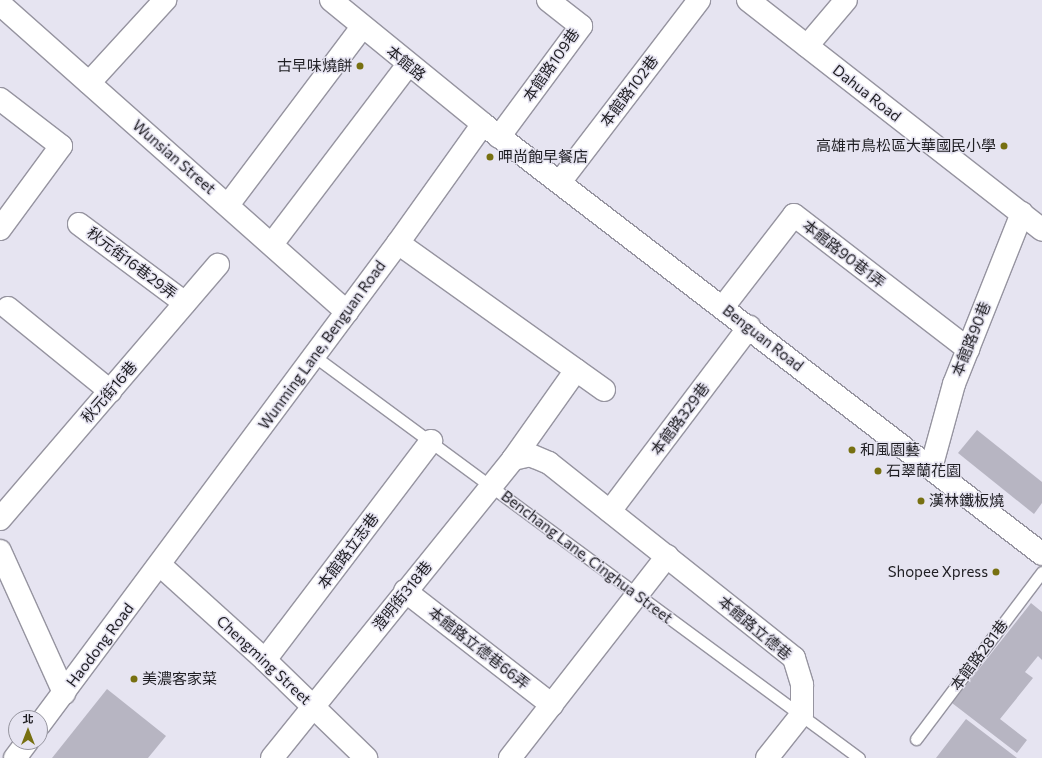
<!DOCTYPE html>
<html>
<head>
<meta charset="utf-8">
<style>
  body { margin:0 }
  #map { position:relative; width:1042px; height:758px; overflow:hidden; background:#e6e4f1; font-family:Commissioner,"Noto Sans TC",sans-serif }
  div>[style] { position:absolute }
  .building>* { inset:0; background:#b7b5c2 }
  .roads { filter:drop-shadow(1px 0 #9694a0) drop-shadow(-1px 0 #9694a0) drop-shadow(0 1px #9694a0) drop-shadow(0 -1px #9694a0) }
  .service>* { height:11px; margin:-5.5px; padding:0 5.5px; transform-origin:5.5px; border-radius:5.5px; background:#fff }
  .minor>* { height:22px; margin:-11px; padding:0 11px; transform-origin:11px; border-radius:11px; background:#fff }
  .tertiary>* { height:22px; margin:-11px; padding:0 11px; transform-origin:11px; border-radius:11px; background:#fff }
  .dots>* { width:11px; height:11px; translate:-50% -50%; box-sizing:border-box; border:2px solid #e6e4f1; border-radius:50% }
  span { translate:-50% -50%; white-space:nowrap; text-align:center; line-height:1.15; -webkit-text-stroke:3px #e6e4f1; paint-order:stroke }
  .street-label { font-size:15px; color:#1f1e23 }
  .poi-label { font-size:15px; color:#1f1e23 }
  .right { translate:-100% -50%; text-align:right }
  .left { translate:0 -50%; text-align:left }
  .north { position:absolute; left:8px; top:710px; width:40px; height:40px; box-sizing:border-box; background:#e6e4f1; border:1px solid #96959f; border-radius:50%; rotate:0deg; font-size:11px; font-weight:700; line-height:16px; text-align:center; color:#1f1e23 }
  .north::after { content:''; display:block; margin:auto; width:14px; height:18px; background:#777011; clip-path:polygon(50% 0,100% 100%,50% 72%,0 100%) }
</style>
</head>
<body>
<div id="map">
  <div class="building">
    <div style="clip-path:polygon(977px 430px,1042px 482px,1042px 503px,1034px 514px,958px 453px)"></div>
    <div style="clip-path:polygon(1031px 603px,1042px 612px,1042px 660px,1038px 656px,1025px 672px,1033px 678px,1000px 719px,1027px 740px,1017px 753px,952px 703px)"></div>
    <div style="clip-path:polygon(107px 689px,166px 736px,148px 758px,52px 758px)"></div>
    <div style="clip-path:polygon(966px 719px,1017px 758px,936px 758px)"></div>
  </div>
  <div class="roads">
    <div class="service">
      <div style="left:314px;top:356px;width:677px;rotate:36.41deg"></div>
      <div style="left:916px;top:739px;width:209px;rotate:-53deg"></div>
    </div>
    <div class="minor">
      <div style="left:748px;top:0;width:373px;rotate:38deg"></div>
      <div style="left:0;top:4px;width:464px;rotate:41.6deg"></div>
      <div style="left:807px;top:46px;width:60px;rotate:-49.7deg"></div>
      <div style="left:89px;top:83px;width:113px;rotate:-47.5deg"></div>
      <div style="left:0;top:99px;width:77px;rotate:37.6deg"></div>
      <div style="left:61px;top:146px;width:103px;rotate:126.3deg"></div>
      <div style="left:499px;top:137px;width:138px;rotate:-53.5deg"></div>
      <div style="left:581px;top:26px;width:42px;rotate:-141.8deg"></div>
      <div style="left:560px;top:182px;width:229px;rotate:-52.6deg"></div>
      <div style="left:228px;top:205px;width:223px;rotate:-53deg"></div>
      <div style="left:79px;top:224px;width:132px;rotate:36.7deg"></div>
      <div style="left:398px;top:243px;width:253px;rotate:35.5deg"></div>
      <div style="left:272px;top:244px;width:225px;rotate:-52.8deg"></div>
      <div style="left:723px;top:307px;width:116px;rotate:-52.3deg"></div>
      <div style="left:794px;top:215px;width:220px;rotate:37.6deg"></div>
      <div style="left:8px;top:308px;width:132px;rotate:39.1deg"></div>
      <div style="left:513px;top:459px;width:109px;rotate:-54.7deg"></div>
      <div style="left:931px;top:468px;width:87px;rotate:-74.7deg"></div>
      <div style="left:954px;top:384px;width:184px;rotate:-68.3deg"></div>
      <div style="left:610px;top:511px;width:231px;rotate:-52.9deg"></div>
      <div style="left:0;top:519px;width:335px;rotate:-49.4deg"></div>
      <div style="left:0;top:551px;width:156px;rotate:65.7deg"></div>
      <div style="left:160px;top:565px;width:142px;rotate:42.1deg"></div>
      <div style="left:265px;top:660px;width:141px;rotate:44.1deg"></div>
      <div style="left:405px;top:591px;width:186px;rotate:37.8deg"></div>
      <div style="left:265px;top:660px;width:275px;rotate:-52.8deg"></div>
      <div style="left:40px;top:724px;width:600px;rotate:-53.34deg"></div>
      <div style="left:398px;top:243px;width:146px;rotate:-54.5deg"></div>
      <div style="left:15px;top:758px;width:20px;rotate:-53deg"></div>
      <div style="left:272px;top:758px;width:384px;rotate:-51.1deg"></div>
      <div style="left:513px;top:459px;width:17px;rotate:-13deg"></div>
      <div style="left:530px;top:455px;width:21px;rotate:23deg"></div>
      <div style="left:549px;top:463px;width:313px;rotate:38.5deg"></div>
      <div style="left:794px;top:658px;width:28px;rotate:73deg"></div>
      <div style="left:802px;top:685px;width:29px;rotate:90deg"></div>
      <div style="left:802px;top:714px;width:56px;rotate:128.5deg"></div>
      <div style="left:510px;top:758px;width:256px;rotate:-52.1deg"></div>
    </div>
    <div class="tertiary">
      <div style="left:331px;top:0;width:196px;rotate:39.2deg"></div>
      <div style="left:483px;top:124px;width:705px;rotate:37.57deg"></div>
    </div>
  </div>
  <div class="dots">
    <div style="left:360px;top:66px;background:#777011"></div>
    <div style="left:1004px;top:146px;background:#777011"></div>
    <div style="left:490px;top:157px;background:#777011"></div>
    <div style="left:852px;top:450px;background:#777011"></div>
    <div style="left:878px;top:471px;background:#777011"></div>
    <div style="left:921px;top:501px;background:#777011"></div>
    <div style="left:996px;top:572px;background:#777011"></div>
    <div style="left:134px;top:679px;background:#777011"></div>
  </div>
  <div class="street-label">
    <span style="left:406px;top:63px;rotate:39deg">本館路</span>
    <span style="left:551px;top:65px;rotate:-55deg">本館路109巷</span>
    <span style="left:629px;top:91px;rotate:-53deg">本館路102巷</span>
    <span style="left:867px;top:93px;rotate:38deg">Dahua Road</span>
    <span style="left:174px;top:157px;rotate:41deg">Wunsian Street</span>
    <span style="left:844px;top:254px;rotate:38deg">本館路90巷1弄</span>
    <span style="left:132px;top:263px;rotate:37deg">秋元街16巷29弄</span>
    <span style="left:763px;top:338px;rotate:38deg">Benguan Road</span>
    <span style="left:971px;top:339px;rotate:-68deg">本館路90巷</span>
    <span style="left:322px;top:345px;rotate:-54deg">Wunming Lane, Benguan Road</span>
    <span style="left:109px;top:392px;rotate:-49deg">秋元街16巷</span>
    <span style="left:680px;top:419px;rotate:-53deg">本館路329巷</span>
    <span style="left:348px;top:551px;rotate:-53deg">本館路立志巷</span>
    <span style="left:587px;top:557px;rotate:37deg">Benchang Lane, Cinghua Street</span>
    <span style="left:402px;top:596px;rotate:-51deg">澄明街318巷</span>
    <span style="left:755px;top:628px;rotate:40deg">本館路立德巷</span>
    <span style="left:100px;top:645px;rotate:-53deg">Haodong Road</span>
    <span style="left:479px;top:648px;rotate:38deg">本館路立德巷66弄</span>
    <span style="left:979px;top:655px;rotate:-53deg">本館路281巷</span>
    <span style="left:264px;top:660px;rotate:43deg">Chengming Street</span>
  </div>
  <div class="poi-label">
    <span class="right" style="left:352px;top:66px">古早味燒餅</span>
    <span class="right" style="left:996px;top:146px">高雄市鳥松區大華國民小學</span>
    <span class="left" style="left:498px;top:157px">呷尚飽早餐店</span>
    <span class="left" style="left:860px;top:450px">和風園藝</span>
    <span class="left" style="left:886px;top:471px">石翠蘭花園</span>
    <span class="left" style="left:929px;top:501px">漢林鐵板燒</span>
    <span class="right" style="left:988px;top:572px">Shopee Xpress</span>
    <span class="left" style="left:142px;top:679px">美濃客家菜</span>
  </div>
  <div class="north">北</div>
</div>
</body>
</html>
